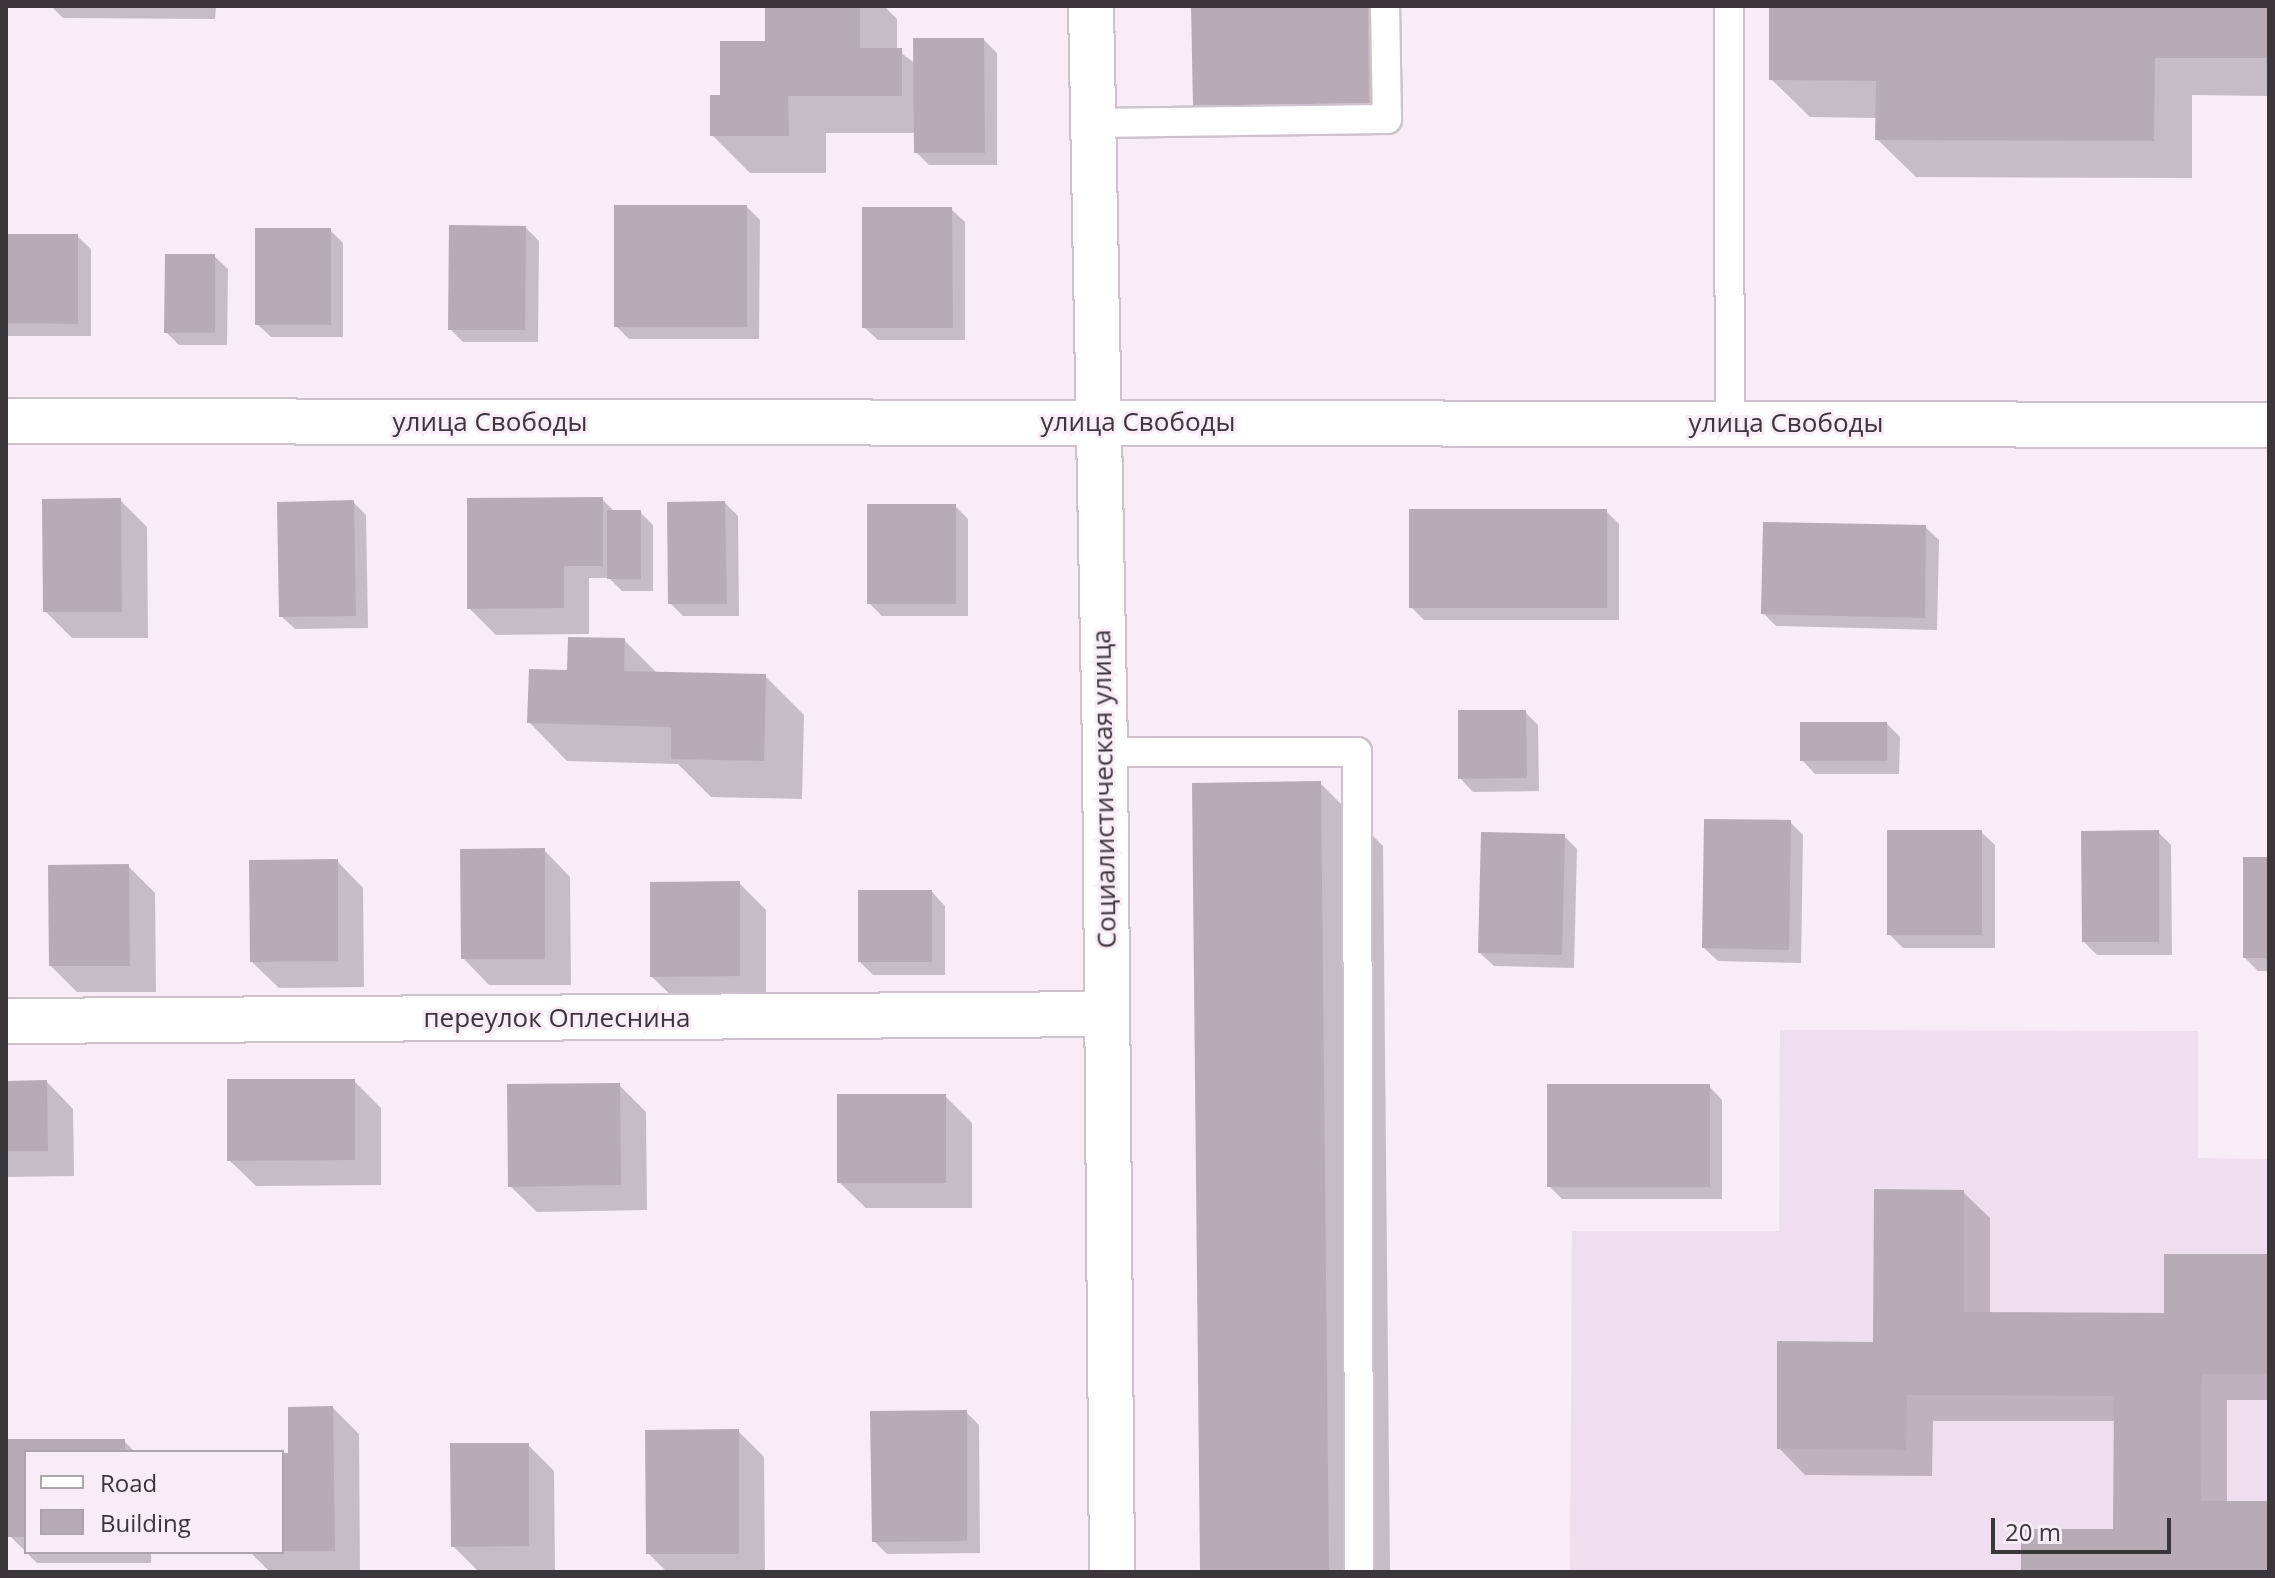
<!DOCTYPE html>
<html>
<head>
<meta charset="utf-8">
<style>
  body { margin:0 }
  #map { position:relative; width:2275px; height:1578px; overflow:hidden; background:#f8ecf6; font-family:"Open Sans",sans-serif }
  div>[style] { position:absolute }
  .built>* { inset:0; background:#efdeed }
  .shadow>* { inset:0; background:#0003 }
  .building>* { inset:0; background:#b7acb5 }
  .roads { filter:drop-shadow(2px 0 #cec3cc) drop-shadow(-2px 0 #cec3cc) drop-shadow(0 2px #cec3cc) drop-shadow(0 -2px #cec3cc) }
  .service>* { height:28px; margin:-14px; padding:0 14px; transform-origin:14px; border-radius:14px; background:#fff }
  .minor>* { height:44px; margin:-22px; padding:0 22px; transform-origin:22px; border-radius:22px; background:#fff }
  .tertiary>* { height:44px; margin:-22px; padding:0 22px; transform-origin:22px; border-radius:22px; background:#fff }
  .secondary>* { height:44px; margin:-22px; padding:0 22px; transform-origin:22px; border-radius:22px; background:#fff }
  span { translate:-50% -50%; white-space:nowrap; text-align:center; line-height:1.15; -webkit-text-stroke:6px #f8ecf6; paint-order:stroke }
  .street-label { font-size:26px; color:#3b363a }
  .frame { position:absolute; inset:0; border:8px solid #3b363a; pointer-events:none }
  .legend { position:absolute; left:24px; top:1450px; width:260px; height:104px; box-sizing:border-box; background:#f8ecf6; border:2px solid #aca3ab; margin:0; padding:10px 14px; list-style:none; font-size:24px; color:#3b363a }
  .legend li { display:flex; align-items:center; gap:16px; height:40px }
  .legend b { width:40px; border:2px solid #aca3ab }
  .scale { position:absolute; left:1991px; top:1518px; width:180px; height:36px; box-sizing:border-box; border:4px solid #3b363a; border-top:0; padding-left:10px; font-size:24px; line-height:28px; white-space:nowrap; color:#3b363a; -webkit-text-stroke:6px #f8ecf6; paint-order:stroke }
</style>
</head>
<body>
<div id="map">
  <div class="built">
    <div style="clip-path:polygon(1780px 1030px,2198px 1031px,2198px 1158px,2269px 1159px,2269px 1572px,1570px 1572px,1572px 1231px,1779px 1231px)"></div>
  </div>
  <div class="shadow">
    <div style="clip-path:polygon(51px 6px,216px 6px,215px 19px,63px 18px)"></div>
    <div style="clip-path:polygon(767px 6px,884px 6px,897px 19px,897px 50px,916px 64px,984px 40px,997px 53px,997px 165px,929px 165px,916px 152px,916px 133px,826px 133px,826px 173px,750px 173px,712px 135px,722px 97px,767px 43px)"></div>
    <div style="clip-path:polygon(1193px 6px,1380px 6px,1381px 116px,1208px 118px,1195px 105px)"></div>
    <div style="clip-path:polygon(1771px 6px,2269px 6px,2269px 96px,2192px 95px,2192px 178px,1916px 177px,1877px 139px,1877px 118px,1810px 117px,1771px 79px)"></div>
    <div style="clip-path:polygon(747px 207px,760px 220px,759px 339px,629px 339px,616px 326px)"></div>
    <div style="clip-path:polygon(951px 209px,965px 222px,965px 340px,878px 340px,864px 327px)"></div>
    <div style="clip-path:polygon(526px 228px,539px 241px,538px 342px,463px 342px,450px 329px)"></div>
    <div style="clip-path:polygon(330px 230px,343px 243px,343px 337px,271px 337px,257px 324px)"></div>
    <div style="clip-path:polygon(6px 236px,77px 236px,91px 249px,91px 336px,6px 336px)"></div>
    <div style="clip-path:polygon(214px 256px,228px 269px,227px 345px,179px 345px,166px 332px)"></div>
    <div style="clip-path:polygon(602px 499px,615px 512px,640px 512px,653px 525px,653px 591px,622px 591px,609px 578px,589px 578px,589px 634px,496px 635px,469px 608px)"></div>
    <div style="clip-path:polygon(120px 500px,147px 527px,148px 638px,72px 638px,45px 611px)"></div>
    <div style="clip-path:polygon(353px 502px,366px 515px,368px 628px,295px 629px,281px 616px)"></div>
    <div style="clip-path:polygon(725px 503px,738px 516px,739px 616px,683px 616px,670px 603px)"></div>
    <div style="clip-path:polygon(955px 506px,968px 519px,968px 616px,882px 616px,869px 603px)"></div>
    <div style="clip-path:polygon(1606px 511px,1619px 524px,1619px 620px,1424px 620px,1411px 607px)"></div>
    <div style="clip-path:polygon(1925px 527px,1939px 540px,1937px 630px,1776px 626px,1763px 613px)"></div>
    <div style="clip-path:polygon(624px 640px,658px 674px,765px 676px,804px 715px,802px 799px,711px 797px,678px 764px,567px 761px,529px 722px,569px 672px)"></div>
    <div style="clip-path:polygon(1525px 712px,1538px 725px,1539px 791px,1473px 792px,1460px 778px)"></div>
    <div style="clip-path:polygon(1887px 724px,1900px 737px,1899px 774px,1815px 774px,1802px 760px)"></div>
    <div style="clip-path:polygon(1320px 783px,1383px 846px,1390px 1572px,1202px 1572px)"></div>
    <div style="clip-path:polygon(1790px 822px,1803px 835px,1801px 963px,1718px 961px,1704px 948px)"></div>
    <div style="clip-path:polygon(1981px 832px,1995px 845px,1995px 948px,1903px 948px,1889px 934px)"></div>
    <div style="clip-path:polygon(2158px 832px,2171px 845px,2172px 955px,2097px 955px,2084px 942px)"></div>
    <div style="clip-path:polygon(1564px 836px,1577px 849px,1574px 968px,1494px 966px,1480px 953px)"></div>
    <div style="clip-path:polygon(544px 850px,570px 877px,571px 985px,489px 985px,463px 958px)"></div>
    <div style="clip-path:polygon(2269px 859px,2269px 971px,2258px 971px,2245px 958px)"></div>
    <div style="clip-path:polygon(337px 861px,363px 888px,364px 987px,279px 988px,252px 962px)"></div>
    <div style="clip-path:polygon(128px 866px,155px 893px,156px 992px,77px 992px,51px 966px)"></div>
    <div style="clip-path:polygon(739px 883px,766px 910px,766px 1002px,679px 1003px,652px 977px)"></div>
    <div style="clip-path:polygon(932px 892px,945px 906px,945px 975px,873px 975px,860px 962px)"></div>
    <div style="clip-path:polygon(354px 1081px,381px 1108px,381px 1185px,256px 1186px,229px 1160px)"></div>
    <div style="clip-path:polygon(47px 1082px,73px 1109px,74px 1176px,6px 1177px,6px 1083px)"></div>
    <div style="clip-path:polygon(619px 1085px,646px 1112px,647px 1210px,537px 1212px,510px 1186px)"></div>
    <div style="clip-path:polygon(1709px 1086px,1722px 1100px,1722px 1199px,1562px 1199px,1549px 1186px)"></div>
    <div style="clip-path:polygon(945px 1096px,972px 1123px,972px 1208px,866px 1208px,839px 1182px)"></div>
    <div style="clip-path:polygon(1963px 1192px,1990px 1218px,1990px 1314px,2166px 1315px,2269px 1256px,2269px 1400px,2227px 1400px,2227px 1503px,2269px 1503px,2269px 1572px,2023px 1572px,2115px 1531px,2116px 1421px,1933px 1421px,1932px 1476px,1805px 1475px,1779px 1448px,1875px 1344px)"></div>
    <div style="clip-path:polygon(333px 1408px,359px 1434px,360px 1572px,270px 1572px,250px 1552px,282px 1552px,282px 1455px,290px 1455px)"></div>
    <div style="clip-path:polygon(966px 1412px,979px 1425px,980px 1553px,887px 1554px,874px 1541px)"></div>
    <div style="clip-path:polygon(738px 1431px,764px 1457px,765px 1572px,667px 1572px,648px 1553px)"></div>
    <div style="clip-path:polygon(10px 1441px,124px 1441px,135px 1452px,26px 1452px,26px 1552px,10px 1536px)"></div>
    <div style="clip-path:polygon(528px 1445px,554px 1471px,555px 1572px,479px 1572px,453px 1546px)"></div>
    <div style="clip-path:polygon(26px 1552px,151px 1552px,151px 1563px,37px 1563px)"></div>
  </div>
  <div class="building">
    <div style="clip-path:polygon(765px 6px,860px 6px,860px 48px,902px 48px,902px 96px,788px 96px,789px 136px,710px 136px,710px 95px,720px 95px,720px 41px,765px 41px)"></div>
    <div style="clip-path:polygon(1191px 6px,1368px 6px,1369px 104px,1193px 106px)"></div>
    <div style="clip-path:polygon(1769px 6px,2269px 6px,2269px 58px,2155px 58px,2154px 141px,1875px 140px,1876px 81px,1769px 80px)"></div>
    <div style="clip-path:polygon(913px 38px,984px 38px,985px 153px,914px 153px)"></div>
    <div style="clip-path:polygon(614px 205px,747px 205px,747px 327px,614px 327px)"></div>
    <div style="clip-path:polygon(862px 207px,952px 207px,953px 328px,862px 328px)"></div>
    <div style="clip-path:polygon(449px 225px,526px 226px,525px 330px,448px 330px)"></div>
    <div style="clip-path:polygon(255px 228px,331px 228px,331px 325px,255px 325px)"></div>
    <div style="clip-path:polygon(6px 234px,78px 234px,78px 324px,6px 323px)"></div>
    <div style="clip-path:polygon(165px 254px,215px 254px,215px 333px,164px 333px)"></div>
    <div style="clip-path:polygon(603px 497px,603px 566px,564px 566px,564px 608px,467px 609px,467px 498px)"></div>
    <div style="clip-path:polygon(121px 498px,122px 612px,43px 612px,42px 499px)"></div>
    <div style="clip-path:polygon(354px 500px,356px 616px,279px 617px,277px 502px)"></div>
    <div style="clip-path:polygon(725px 501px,727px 604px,668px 604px,667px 502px)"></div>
    <div style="clip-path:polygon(867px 504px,956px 504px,956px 604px,867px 604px)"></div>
    <div style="clip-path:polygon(1409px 509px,1607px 509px,1607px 608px,1409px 608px)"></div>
    <div style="clip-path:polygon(607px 510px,641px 510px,641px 579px,607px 579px)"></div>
    <div style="clip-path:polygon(1763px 522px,1926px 525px,1925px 618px,1761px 614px)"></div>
    <div style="clip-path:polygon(568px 637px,625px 638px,624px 671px,766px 674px,764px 761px,671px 759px,671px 727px,527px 723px,529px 669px,567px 670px)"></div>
    <div style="clip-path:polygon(1458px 710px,1526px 710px,1527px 778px,1458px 779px)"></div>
    <div style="clip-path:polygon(1800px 722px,1887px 722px,1887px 761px,1800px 761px)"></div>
    <div style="clip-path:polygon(1321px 781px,1329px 1572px,1200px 1572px,1192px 783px)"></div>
    <div style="clip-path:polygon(1704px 819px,1791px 820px,1789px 950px,1702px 948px)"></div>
    <div style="clip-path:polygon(1887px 830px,1982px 830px,1982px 935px,1887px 935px)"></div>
    <div style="clip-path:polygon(2159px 830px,2159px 942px,2082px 942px,2081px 831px)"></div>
    <div style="clip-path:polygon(1481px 832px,1565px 834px,1562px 955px,1478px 953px)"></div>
    <div style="clip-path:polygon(545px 848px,545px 959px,461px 959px,460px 849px)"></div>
    <div style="clip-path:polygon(2243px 857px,2269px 857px,2269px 958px,2243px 958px)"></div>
    <div style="clip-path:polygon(338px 859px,338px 961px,250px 962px,249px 860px)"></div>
    <div style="clip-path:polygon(129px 864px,130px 966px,49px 966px,48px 865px)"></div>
    <div style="clip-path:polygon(740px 881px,740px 976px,650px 977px,650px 882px)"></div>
    <div style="clip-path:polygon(858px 890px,932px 890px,932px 962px,858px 962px)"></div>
    <div style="clip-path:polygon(227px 1079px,355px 1079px,355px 1160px,227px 1161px)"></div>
    <div style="clip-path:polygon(47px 1080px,48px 1151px,6px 1151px,6px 1081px)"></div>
    <div style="clip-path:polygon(620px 1083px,621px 1185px,508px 1187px,507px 1084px)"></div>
    <div style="clip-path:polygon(1547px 1084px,1710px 1084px,1710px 1187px,1547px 1187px)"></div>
    <div style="clip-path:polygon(837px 1094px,946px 1094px,946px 1183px,837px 1183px)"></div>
    <div style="clip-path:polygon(1874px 1189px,1964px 1190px,1964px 1312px,2164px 1313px,2164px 1254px,2269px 1254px,2269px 1374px,2202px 1374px,2201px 1501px,2269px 1501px,2269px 1572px,2021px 1572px,2021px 1529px,2113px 1529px,2114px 1396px,1907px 1395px,1906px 1450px,1777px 1449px,1777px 1341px,1873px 1342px)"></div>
    <div style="clip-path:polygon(333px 1406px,335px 1551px,282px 1551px,282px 1453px,288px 1453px,288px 1407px)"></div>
    <div style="clip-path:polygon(967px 1410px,967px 1541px,872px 1542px,870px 1411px)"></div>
    <div style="clip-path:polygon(739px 1429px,739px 1554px,646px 1554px,645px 1430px)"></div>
    <div style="clip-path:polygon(8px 1439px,125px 1439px,125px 1452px,26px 1452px,26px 1537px,8px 1537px)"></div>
    <div style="clip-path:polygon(450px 1443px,529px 1443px,529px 1546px,451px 1547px)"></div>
  </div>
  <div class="roads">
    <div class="service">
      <div style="left:1729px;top:6px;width:417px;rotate:89.9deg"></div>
      <div style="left:1092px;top:123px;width:295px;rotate:-0.8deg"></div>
      <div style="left:1387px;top:119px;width:113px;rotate:-91deg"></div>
      <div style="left:1105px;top:752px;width:252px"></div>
      <div style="left:1357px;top:752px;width:820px;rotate:89.86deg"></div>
    </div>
    <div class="minor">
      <div style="left:6px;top:1021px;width:1101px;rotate:-0.36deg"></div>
    </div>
    <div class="tertiary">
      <div style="left:6px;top:421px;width:2263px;rotate:0.1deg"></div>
    </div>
    <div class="secondary">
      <div style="left:1091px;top:6px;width:746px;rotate:88.92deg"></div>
      <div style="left:1105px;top:752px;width:820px;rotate:89.51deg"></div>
    </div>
  </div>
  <div class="street-label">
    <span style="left:490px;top:422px">улица Свободы</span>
    <span style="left:1138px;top:422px">улица Свободы</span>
    <span style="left:1786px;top:423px">улица Свободы</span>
    <span style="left:1104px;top:789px;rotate:-91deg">Социалистическая улица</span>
    <span style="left:557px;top:1018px">переулок Оплеснина</span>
  </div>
  <div class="frame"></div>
  <ul class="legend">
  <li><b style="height:10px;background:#fff"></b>Road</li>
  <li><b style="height:22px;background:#b7acb5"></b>Building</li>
  </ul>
  <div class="scale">20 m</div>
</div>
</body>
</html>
